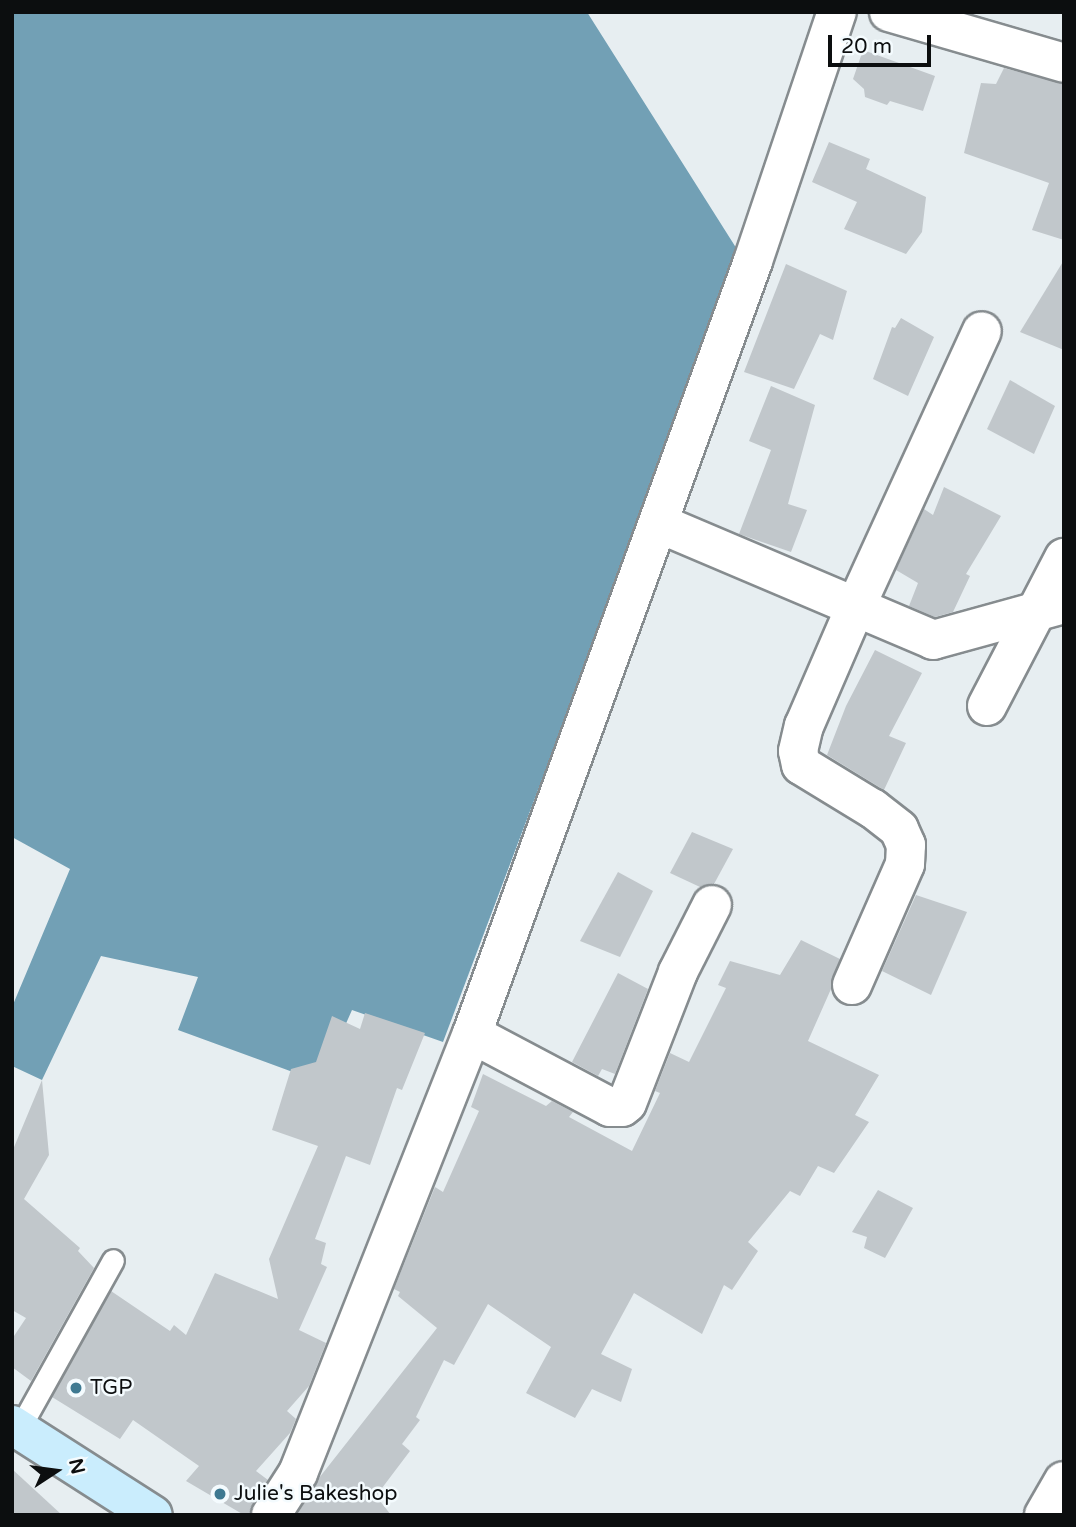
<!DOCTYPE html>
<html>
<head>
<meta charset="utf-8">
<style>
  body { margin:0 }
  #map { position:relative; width:1076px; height:1527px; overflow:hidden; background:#e7eef1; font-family:"Varela Round",sans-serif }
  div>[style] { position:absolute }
  .water>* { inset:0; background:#72a0b5 }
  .building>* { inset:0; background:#c1c7cb }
  .roads { filter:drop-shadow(2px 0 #868c8f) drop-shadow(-2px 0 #868c8f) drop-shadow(0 2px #868c8f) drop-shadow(0 -2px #868c8f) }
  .lane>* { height:21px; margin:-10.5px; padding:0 10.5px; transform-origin:10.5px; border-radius:10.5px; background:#fff }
  .street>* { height:38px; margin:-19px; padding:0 19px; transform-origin:19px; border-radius:19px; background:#fff }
  .primary>* { height:38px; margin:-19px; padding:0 19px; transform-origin:19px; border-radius:19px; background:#caedfd }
  .dots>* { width:19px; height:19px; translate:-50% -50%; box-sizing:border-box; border:4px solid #f4fbfe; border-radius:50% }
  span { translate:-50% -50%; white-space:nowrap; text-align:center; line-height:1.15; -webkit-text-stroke:5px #f4fbfe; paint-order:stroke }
  .poi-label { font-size:21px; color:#0c0e0f }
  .left { translate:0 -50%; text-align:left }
  .frame { position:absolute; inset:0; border:14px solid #0c0e0f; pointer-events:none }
  .north { position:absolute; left:21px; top:1436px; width:70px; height:70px; -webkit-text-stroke:5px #f4fbfe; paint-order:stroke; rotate:77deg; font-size:19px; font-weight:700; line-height:28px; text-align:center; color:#0c0e0f }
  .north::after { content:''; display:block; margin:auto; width:24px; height:32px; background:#0c0e0f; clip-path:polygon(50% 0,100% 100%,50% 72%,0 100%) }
  .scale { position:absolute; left:828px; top:35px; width:103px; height:32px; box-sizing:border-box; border:4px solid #0c0e0f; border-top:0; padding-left:9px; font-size:21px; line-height:24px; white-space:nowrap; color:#0c0e0f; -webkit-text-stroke:5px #f4fbfe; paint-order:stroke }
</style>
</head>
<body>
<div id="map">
  <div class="water">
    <div style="clip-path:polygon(12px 12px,587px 12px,740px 254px,443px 1042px,352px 1010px,320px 1082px,178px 1030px,198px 977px,101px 956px,42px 1080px,12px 1066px,12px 1007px,70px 869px,12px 837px)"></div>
  </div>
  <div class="building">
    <div style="clip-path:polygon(863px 50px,935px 76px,923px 111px,890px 101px,887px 105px,865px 97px,864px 89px,853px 79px)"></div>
    <div style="clip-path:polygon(1004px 68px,1064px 84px,1064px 240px,1032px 230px,1049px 183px,964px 153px,981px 83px,996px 84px)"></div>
    <div style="clip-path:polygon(829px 142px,870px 159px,866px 169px,926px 197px,922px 232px,906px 254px,844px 229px,857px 202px,812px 182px)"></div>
    <div style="clip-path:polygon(1064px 260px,1064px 350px,1020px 332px)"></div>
    <div style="clip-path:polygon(786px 264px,847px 291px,833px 340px,820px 334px,794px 389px,744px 372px)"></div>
    <div style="clip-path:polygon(901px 318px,934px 337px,908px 396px,873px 379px,892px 327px,895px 328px)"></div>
    <div style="clip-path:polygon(1010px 380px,1055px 406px,1034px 454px,987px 429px)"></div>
    <div style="clip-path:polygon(771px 386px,815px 405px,788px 504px,807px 510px,791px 552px,739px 534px,771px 450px,749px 441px)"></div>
    <div style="clip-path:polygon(944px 487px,1001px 516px,966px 574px,970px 576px,953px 612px,935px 617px,909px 606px,918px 583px,896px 570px,924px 509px,933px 515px)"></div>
    <div style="clip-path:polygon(875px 650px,922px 673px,889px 736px,906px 743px,884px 790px,827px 755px,846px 706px)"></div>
    <div style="clip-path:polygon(692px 832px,733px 849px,714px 884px,700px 887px,670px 873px)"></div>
    <div style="clip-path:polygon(618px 872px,653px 891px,620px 957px,580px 941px)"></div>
    <div style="clip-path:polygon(916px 895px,967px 912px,931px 995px,882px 971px)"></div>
    <div style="clip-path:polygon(801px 940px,840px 959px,831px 989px,808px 1041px,879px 1075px,855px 1115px,869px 1122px,834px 1173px,818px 1166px,800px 1196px,790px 1191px,748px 1242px,758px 1251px,732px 1290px,724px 1285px,702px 1334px,634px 1293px,601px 1354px,632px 1369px,621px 1402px,592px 1389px,575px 1418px,526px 1393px,551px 1347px,488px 1304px,454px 1365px,444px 1360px,416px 1417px,420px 1420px,402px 1444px,410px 1451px,376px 1496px,391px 1515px,297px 1515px,319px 1478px,437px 1328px,398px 1296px,400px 1292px,394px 1289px,435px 1187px,443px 1192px,479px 1111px,471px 1107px,483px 1074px,546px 1106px,552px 1101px,573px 1112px,569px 1117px,632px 1151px,660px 1093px,655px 1091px,670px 1053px,689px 1062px,726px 988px,718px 985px,730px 961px,780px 975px)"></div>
    <div style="clip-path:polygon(618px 973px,648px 989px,615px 1074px,602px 1069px,598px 1076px,572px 1062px)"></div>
    <div style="clip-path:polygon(365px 1013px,425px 1033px,402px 1090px,397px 1088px,370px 1165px,346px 1156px,315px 1239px,326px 1243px,321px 1264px,327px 1267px,299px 1330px,326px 1343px,309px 1386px,287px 1411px,296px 1419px,290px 1433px,256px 1471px,268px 1480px,249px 1515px,244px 1515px,186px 1481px,199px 1466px,133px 1420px,120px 1439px,52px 1397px,111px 1291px,170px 1331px,174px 1325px,186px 1335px,215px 1273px,278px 1299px,269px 1259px,318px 1146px,272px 1130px,291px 1069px,316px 1062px,332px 1016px,360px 1029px)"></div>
    <div style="clip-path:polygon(42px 1080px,49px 1155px,24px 1199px,80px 1248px,78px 1251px,94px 1268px,31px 1381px,12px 1367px,12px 1339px,26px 1318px,12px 1310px,12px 1152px)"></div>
    <div style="clip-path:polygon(878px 1190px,913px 1208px,885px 1258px,864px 1248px,867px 1237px,852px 1232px)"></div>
    <div style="clip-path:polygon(12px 1469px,62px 1515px,12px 1515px)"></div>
  </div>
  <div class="roads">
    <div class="lane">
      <div style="left:19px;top:1429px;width:193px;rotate:-60.9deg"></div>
    </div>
    <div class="street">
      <div style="left:889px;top:12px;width:182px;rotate:16.2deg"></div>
      <div style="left:658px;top:523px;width:299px;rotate:23deg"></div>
      <div style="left:933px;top:640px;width:136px;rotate:-15.4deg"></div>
      <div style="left:987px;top:706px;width:167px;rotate:-62.5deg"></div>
      <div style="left:852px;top:985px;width:132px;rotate:-66.3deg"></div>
      <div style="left:905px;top:864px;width:19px;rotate:-87deg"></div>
      <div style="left:906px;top:845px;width:17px;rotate:-114deg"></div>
      <div style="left:899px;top:829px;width:33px;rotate:-142deg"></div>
      <div style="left:873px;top:809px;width:84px;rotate:-148.6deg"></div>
      <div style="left:801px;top:765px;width:14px;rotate:-102deg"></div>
      <div style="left:798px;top:751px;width:26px;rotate:-77deg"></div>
      <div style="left:804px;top:726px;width:131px;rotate:-66.6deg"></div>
      <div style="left:856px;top:606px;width:302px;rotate:-65.4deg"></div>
      <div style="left:472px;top:1034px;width:156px;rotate:27.9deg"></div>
      <div style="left:610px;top:1107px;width:12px"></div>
      <div style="left:622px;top:1107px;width:6px;rotate:-39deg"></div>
      <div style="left:627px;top:1103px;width:141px;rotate:-68.7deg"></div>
      <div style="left:678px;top:972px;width:75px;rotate:-63.1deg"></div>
      <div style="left:271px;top:1515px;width:50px;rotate:-57.3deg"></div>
      <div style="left:298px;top:1473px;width:472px;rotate:-68.4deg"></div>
      <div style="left:472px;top:1034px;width:822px;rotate:-70.02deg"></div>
      <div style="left:753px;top:261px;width:263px;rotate:-71.4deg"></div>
      <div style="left:1044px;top:1515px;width:39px;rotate:-60deg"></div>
    </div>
    <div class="primary">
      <div style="left:12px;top:1425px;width:167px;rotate:32.6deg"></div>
    </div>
  </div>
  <div class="dots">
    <div style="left:76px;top:1388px;background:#3e7991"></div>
    <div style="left:220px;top:1494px;background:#3e7991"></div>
  </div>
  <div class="poi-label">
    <span class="left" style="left:90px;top:1388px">TGP</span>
    <span class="left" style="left:234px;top:1494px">Julie's Bakeshop</span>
  </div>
  <div class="frame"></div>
  <div class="north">N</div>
  <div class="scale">20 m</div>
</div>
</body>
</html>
